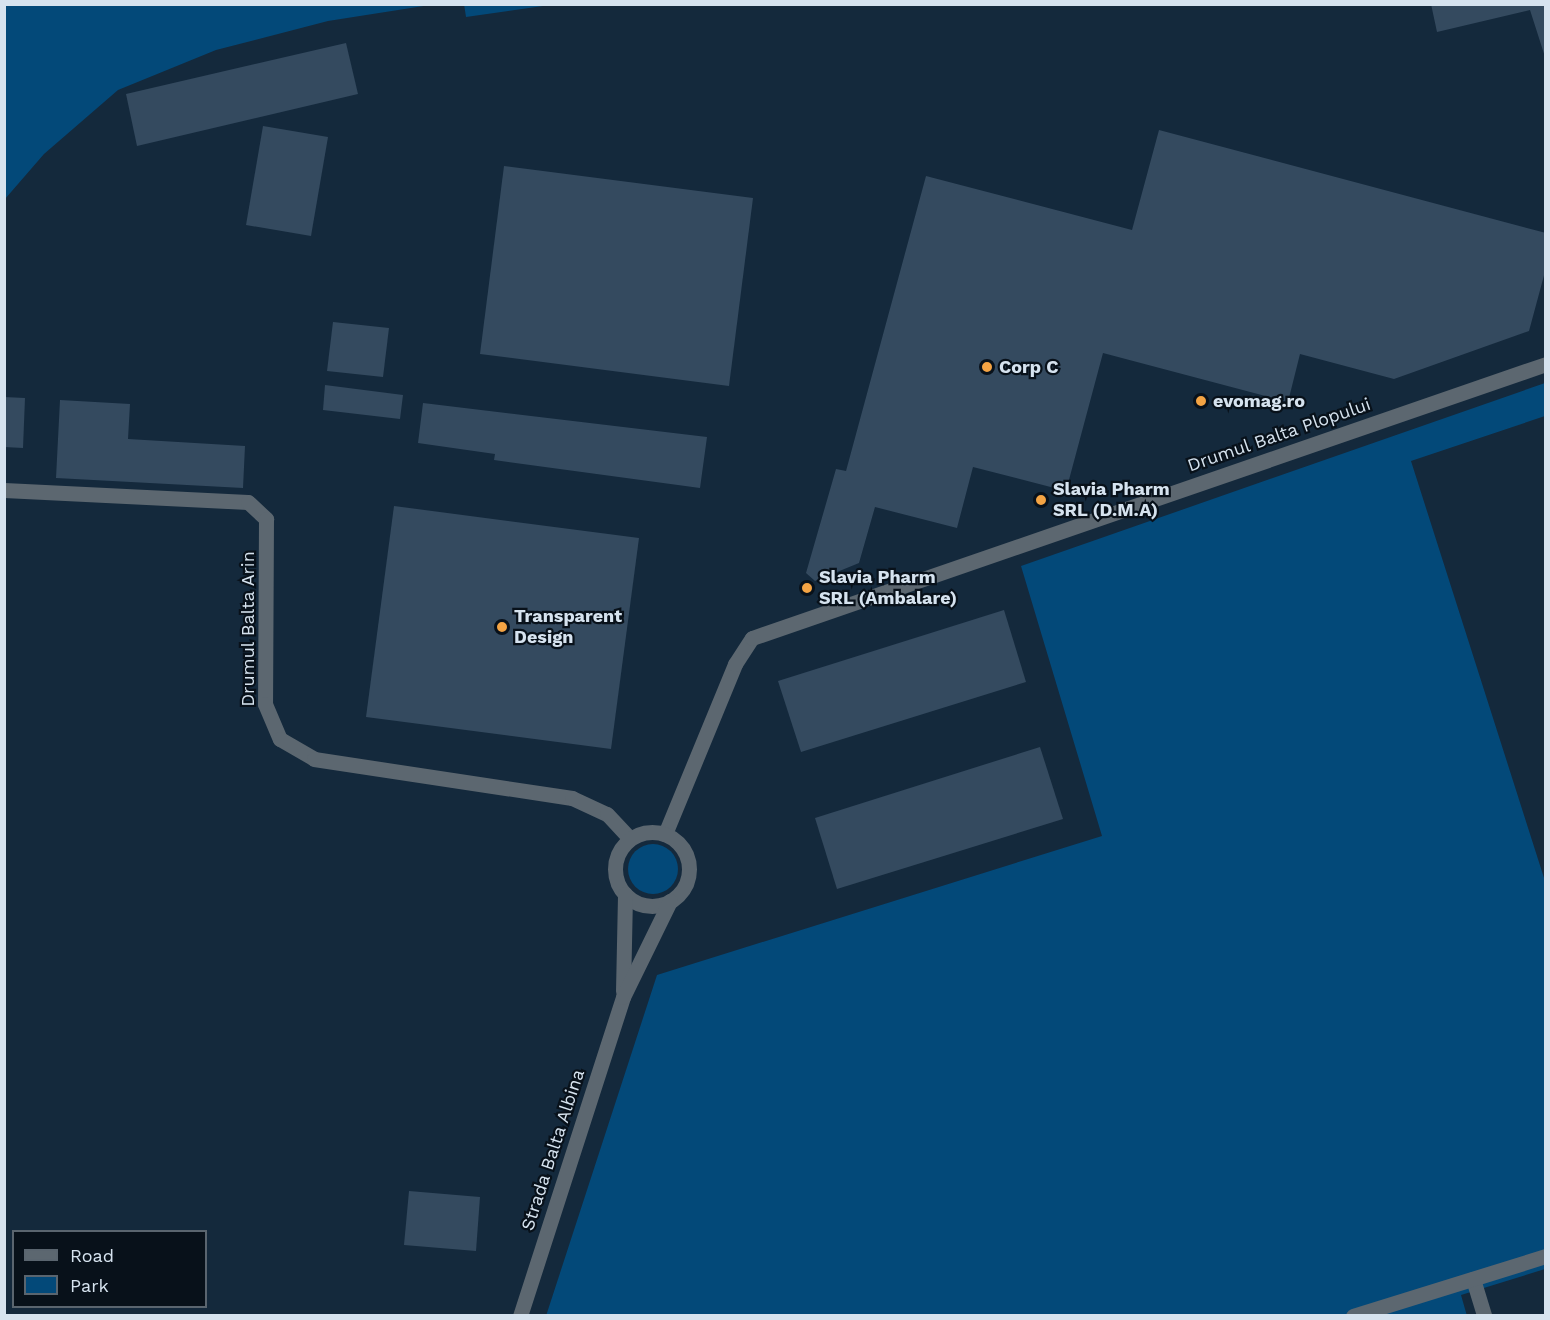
<!DOCTYPE html>
<html>
<head>
<meta charset="utf-8">
<style>
  body { margin:0 }
  #map { position:relative; width:1550px; height:1320px; overflow:hidden; background:#14293c; font-family:"Work Sans",sans-serif }
  div>[style] { position:absolute }
  .green>* { inset:0; background:#034979 }
  .round { border-radius:50% }
  .building>* { inset:0; background:#344a5f }
  .lane>* { height:15px; margin:-7.5px; padding:0 7.5px; transform-origin:7.5px; border-radius:7.5px; background:#5c6770 }
  .street>* { height:15px; margin:-7.5px; padding:0 7.5px; transform-origin:7.5px; border-radius:7.5px; background:#5c6770 }
  .street>.ring { margin:-7.5px; padding:0; box-sizing:content-box; background:none; border:15px solid #5c6770; border-radius:50% }
  .dots>* { width:16px; height:16px; translate:-50% -50%; box-sizing:border-box; border:3px solid #08111a; border-radius:50% }
  span { translate:-50% -50%; white-space:nowrap; text-align:center; line-height:1.15; -webkit-text-stroke:4.5px #08111a; paint-order:stroke }
  .poi-label { font-size:18px; color:#d6e3ef; font-weight:700 }
  .left { translate:0 -50%; text-align:left }
  .street-label { font-size:18px; color:#d6e3ef }
  .frame { position:absolute; inset:0; border:6px solid #d6e3ef; pointer-events:none }
  .legend { position:absolute; left:12px; top:1230px; width:195px; height:78px; box-sizing:border-box; background:#08111a; border:2px solid #5a656f; margin:0; padding:8px 10px; list-style:none; font-size:18px; color:#d6e3ef }
  .legend li { display:flex; align-items:center; gap:12px; height:30px }
  .legend b { width:30px; border:2px solid #5a656f }
</style>
</head>
<body>
<div id="map">
  <div class="green">
    <div style="clip-path:polygon(5px 4px,430px 4px,430px 5px,328px 21px,216px 50px,118px 90px,44px 154px,5px 199px)"></div>
    <div style="clip-path:polygon(464px 4px,550px 4px,550px 5px,466px 17px)"></div>
    <div style="clip-path:polygon(1545px 383px,1545px 416px,1411px 461px,1545px 881px,1545px 1269px,1461px 1295px,1467px 1316px,546px 1316px,657px 975px,1102px 836px,1021px 566px)"></div>
    <div class="round" style="left:628px;top:844px;width:50px;height:50px"></div>
  </div>
  <div class="building">
    <div style="clip-path:polygon(1431px 4px,1546px 4px,1546px 60px,1530px 10px,1437px 32px)"></div>
    <div style="clip-path:polygon(346px 43px,358px 94px,137px 146px,126px 94px)"></div>
    <div style="clip-path:polygon(263px 126px,328px 137px,311px 236px,246px 225px)"></div>
    <div style="clip-path:polygon(1159px 130px,1546px 233px,1546px 268px,1529px 331px,1394px 379px,1300px 354px,1288px 402px,1103px 353px,1066px 491px,973px 467px,957px 528px,875px 507px,859px 563px,815px 581px,806px 573px,836px 469px,846px 471px,926px 176px,1132px 230px)"></div>
    <div style="clip-path:polygon(504px 166px,753px 198px,729px 386px,480px 354px)"></div>
    <div style="clip-path:polygon(333px 322px,389px 328px,383px 377px,327px 371px)"></div>
    <div style="clip-path:polygon(325px 385px,403px 395px,400px 419px,323px 410px)"></div>
    <div style="clip-path:polygon(4px 397px,25px 398px,23px 448px,4px 447px)"></div>
    <div style="clip-path:polygon(60px 400px,130px 404px,128px 439px,245px 446px,243px 488px,56px 478px)"></div>
    <div style="clip-path:polygon(423px 403px,707px 437px,700px 488px,494px 460px,495px 454px,418px 443px)"></div>
    <div style="clip-path:polygon(394px 506px,639px 538px,611px 749px,366px 717px)"></div>
    <div style="clip-path:polygon(1004px 610px,1026px 682px,801px 752px,778px 681px)"></div>
    <div style="clip-path:polygon(1040px 747px,1063px 819px,837px 889px,815px 818px)"></div>
    <div style="clip-path:polygon(409px 1191px,480px 1197px,476px 1251px,404px 1245px)"></div>
  </div>
  <div class="lane">
    <div style="left:4px;top:490px;width:244px;rotate:2.8deg"></div>
    <div style="left:248px;top:502px;width:25px;rotate:43deg"></div>
    <div style="left:266px;top:519px;width:185px;rotate:90.3deg"></div>
    <div style="left:265px;top:704px;width:38px;rotate:67deg"></div>
    <div style="left:280px;top:739px;width:39px;rotate:30deg"></div>
    <div style="left:314px;top:759px;width:261px;rotate:8.6deg"></div>
    <div style="left:572px;top:798px;width:38px;rotate:25deg"></div>
    <div style="left:607px;top:814px;width:34px;rotate:47deg"></div>
    <div style="left:665px;top:834px;width:184px;rotate:-67.6deg"></div>
    <div style="left:735px;top:664px;width:31px;rotate:-57deg"></div>
    <div style="left:752px;top:638px;width:840px;rotate:-19.04deg"></div>
    <div style="left:1473px;top:1279px;width:39px;rotate:73deg"></div>
  </div>
  <div class="street">
    <div class="ring" style="left:615px;top:832px;width:59px;height:59px"></div>
    <div style="left:623px;top:991px;width:97px;rotate:-88.8deg"></div>
    <div style="left:520px;top:1316px;width:335px;rotate:-72.1deg"></div>
    <div style="left:623px;top:997px;width:107px;rotate:-63.9deg"></div>
    <div style="left:1353px;top:1316px;width:202px;rotate:-17.3deg"></div>
  </div>
  <div class="dots">
    <div style="left:987px;top:367px;background:#f4a444"></div>
    <div style="left:1201px;top:401px;background:#f4a444"></div>
    <div style="left:1041px;top:500px;background:#f4a444"></div>
    <div style="left:807px;top:588px;background:#f4a444"></div>
    <div style="left:502px;top:627px;background:#f4a444"></div>
  </div>
  <div class="poi-label">
    <span class="left" style="left:999px;top:367px">Corp C</span>
    <span class="left" style="left:1213px;top:401px">evomag.ro</span>
    <span class="left" style="left:1053px;top:500px">Slavia Pharm<br>SRL (D.M.A)</span>
    <span class="left" style="left:819px;top:588px">Slavia Pharm<br>SRL (Ambalare)</span>
    <span class="left" style="left:514px;top:627px">Transparent<br>Design</span>
  </div>
  <div class="street-label">
    <span style="left:1279px;top:435px;rotate:-19deg">Drumul Balta Plopului</span>
    <span style="left:248px;top:629px;rotate:-90deg">Drumul Balta Arin</span>
    <span style="left:553px;top:1150px;rotate:-72deg">Strada Balta Albina</span>
  </div>
  <div class="frame"></div>
  <ul class="legend">
  <li><b style="height:8px;background:#5c6770"></b>Road</li>
  <li><b style="height:16px;background:#034979"></b>Park</li>
  </ul>
</div>
</body>
</html>
